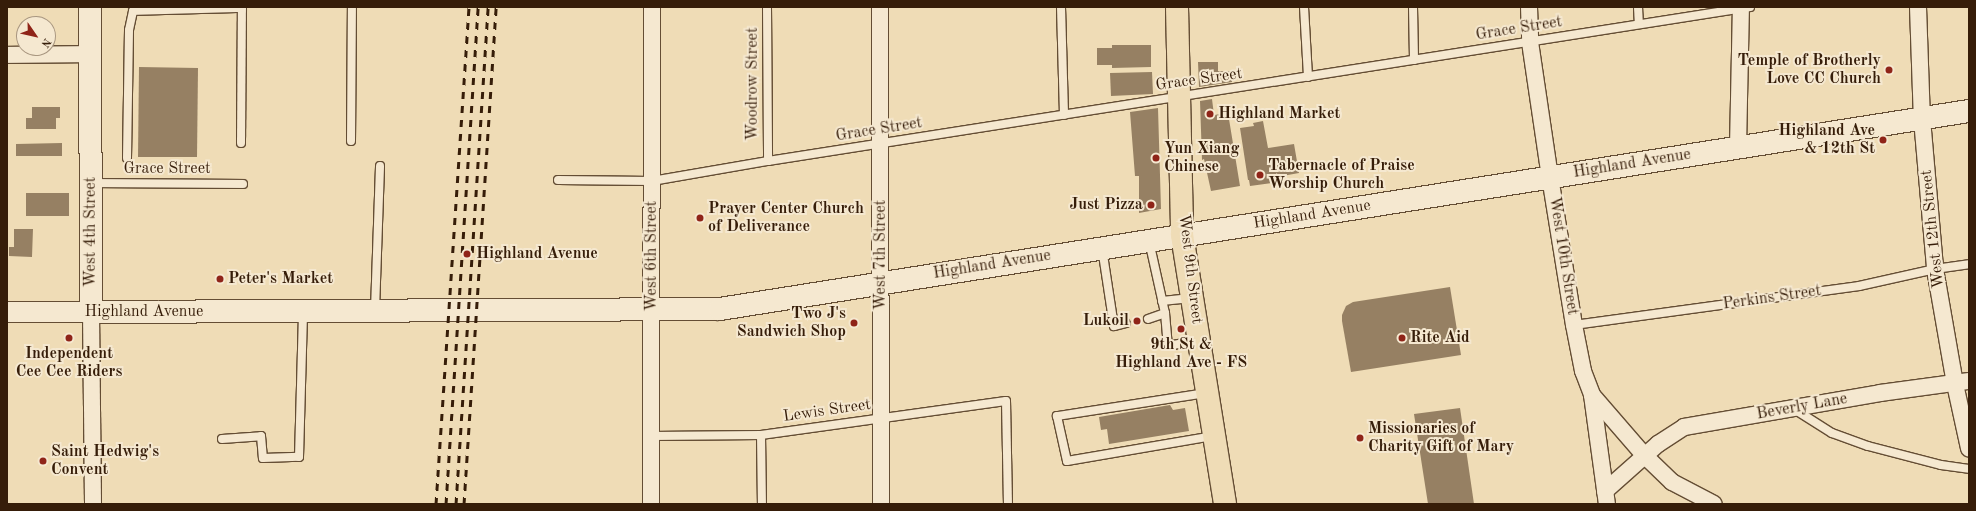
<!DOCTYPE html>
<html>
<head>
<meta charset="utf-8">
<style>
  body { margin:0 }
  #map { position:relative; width:1976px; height:511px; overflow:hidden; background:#efdcb6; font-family:"Old Standard TT",serif }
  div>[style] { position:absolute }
  .building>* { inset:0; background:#968063 }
  .roads { filter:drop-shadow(1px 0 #644d34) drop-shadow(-1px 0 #644d34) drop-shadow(0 1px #644d34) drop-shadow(0 -1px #644d34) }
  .service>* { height:8px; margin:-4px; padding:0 4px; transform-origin:4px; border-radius:4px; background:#f5e8d0 }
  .minor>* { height:16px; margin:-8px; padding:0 8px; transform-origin:8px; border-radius:8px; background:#f5e8d0 }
  .tertiary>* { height:20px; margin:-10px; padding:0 10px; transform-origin:10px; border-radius:10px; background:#f5e8d0 }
  .secondary>* { height:22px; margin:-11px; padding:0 11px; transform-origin:11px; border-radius:11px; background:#f5e8d0 }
  .primary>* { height:22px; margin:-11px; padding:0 11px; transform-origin:11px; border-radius:11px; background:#efdcb6 }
  .rail>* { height:3px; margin-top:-1.5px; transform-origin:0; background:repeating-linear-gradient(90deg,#361d09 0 7px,transparent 0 14px) }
  .dots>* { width:11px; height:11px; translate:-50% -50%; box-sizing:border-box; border:2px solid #f5e8d0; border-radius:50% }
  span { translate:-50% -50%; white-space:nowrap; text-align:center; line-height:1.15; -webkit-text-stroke:4px #f5e8d0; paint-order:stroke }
  .street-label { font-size:16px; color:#361d09 }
  .poi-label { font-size:16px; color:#361d09; font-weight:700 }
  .right { translate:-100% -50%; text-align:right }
  .left { translate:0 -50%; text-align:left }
  .frame { position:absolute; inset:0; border:8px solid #361d09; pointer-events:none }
  .north { position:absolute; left:16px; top:16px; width:40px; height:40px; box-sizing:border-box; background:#f5e8d0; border:1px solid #a99780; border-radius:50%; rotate:124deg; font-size:11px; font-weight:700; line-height:16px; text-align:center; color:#361d09 }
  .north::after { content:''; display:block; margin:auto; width:14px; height:18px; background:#8f2418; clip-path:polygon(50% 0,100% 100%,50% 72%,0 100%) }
</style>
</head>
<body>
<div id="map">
  <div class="building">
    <div style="clip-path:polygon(1112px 45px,1151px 45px,1151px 67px,1112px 68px,1112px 65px,1097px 65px,1097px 48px,1112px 48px)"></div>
    <div style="clip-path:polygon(1198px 62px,1218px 62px,1218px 71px,1231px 71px,1232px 82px,1199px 87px)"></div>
    <div style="clip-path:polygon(139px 67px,198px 68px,197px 157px,138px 157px)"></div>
    <div style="clip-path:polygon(1152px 72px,1153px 94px,1111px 96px,1110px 73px)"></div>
    <div style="clip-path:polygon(1212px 99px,1214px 115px,1228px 113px,1240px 186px,1211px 191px,1204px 159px,1202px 160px,1200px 101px)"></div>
    <div style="clip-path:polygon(32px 107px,60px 107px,60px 118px,56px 118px,56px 129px,26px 129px,26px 118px,32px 118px)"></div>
    <div style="clip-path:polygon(1158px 108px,1161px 209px,1139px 213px,1139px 176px,1135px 176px,1130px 112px)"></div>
    <div style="clip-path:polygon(1263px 121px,1268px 148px,1294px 144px,1299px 173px,1271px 178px,1272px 183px,1250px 186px,1249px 180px,1248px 180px,1240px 128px,1254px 126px,1253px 123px)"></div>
    <div style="clip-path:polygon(62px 143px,62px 156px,16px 156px,16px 144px)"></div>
    <div style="clip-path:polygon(26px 193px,69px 193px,69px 216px,26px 216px)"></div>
    <div style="clip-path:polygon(14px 229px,33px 229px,32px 257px,9px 256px,9px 247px,14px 247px)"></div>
    <div style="clip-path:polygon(1450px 287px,1461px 355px,1351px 372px,1342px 321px,1342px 315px,1346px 306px,1353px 302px)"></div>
    <div style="clip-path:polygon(1170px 405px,1173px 410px,1185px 408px,1189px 431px,1109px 444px,1107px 429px,1101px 430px,1099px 417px)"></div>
    <div style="clip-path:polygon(1460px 408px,1474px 504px,1428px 504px,1414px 414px)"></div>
  </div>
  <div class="roads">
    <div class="service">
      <div style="left:767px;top:7px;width:154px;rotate:89.6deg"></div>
      <div style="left:1061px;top:7px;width:108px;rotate:88.4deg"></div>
      <div style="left:1304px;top:7px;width:70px;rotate:86.7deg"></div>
      <div style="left:1413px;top:7px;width:53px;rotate:88.9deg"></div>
      <div style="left:1638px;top:7px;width:17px;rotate:87deg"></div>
      <div style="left:351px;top:141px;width:134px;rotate:-89.6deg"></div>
      <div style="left:241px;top:143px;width:136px;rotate:-89.6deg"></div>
      <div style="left:127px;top:158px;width:128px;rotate:-89.1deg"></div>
      <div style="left:129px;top:30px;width:19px;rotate:-78deg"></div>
      <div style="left:133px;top:11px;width:109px;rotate:-1.6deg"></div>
      <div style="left:558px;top:180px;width:94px;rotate:0.6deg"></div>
      <div style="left:652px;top:181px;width:118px;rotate:-9.8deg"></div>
      <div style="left:768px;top:161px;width:994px;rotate:-8.91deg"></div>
      <div style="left:91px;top:183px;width:152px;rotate:0.4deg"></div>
      <div style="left:1102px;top:248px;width:79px;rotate:81.3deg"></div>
      <div style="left:1114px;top:326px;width:12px;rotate:-14deg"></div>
      <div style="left:1162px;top:301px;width:29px;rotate:-6deg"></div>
      <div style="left:375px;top:310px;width:144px;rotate:-88deg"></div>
      <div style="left:1165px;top:313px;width:33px;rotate:85deg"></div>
      <div style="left:1168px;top:346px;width:31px;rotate:-11deg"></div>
      <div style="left:1148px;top:319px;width:18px;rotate:-19deg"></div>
      <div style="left:1165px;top:313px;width:74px;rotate:-102.5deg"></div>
      <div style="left:1574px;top:325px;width:288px;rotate:-7.8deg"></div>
      <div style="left:1859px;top:286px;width:78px;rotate:-12.6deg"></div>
      <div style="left:1935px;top:269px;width:34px;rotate:-8deg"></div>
      <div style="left:1206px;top:393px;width:151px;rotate:171.2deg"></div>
      <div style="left:1057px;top:416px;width:46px;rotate:77.5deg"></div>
      <div style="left:1067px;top:461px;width:149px;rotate:-9.7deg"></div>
      <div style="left:1794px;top:409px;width:45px;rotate:32.3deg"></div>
      <div style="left:1832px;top:433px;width:38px;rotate:20deg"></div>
      <div style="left:1868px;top:446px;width:75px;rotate:14.6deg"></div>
      <div style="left:1941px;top:465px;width:28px;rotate:8deg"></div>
      <div style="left:761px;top:435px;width:69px;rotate:89.2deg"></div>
      <div style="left:651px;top:436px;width:110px;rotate:-0.5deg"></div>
      <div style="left:761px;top:435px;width:247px;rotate:-7.9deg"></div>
      <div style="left:1006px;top:401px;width:103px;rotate:88.9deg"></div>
      <div style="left:222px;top:439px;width:39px;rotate:-4deg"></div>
      <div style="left:261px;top:436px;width:22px;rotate:85deg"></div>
      <div style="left:263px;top:458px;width:36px;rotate:-2deg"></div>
      <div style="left:299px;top:457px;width:145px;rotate:-88.4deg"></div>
    </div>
    <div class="minor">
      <div style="left:880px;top:7px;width:497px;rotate:89.9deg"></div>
      <div style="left:1529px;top:7px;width:35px;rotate:88deg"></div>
      <div style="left:1530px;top:42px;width:136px;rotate:81.6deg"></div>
      <div style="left:1550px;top:177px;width:150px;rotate:80.8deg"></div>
      <div style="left:1574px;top:325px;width:47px;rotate:78.9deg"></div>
      <div style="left:1583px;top:371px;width:26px;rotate:69deg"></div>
      <div style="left:1592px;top:395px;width:110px;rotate:82.2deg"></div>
      <div style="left:1918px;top:7px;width:112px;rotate:88deg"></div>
      <div style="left:1922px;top:119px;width:151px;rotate:85deg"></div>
      <div style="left:1935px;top:269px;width:117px;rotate:80.1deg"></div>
      <div style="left:1955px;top:384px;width:66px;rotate:77.7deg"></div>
      <div style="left:7px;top:55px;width:83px;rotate:-0.7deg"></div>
      <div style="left:1738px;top:147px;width:140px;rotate:-88.8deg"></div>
      <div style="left:91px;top:312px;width:192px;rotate:89.4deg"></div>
      <div style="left:1592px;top:395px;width:79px;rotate:49.1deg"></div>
      <div style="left:1644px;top:455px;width:39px;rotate:44deg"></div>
      <div style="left:1672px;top:482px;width:47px;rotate:27.6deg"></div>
      <div style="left:1605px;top:491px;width:71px;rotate:-41.6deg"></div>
      <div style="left:1658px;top:444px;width:31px;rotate:-33deg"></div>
      <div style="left:1684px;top:427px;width:199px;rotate:-9.8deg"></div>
      <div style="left:1880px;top:393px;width:90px;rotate:-7.7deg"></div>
      <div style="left:651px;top:504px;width:497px;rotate:-89.9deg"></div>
    </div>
    <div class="tertiary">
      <div style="left:7px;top:312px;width:84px"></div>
    </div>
    <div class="secondary">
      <div style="left:90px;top:7px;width:305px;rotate:89.8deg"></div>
      <div style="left:91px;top:312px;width:629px;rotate:-0.27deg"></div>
      <div style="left:720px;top:309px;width:1265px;rotate:-9.01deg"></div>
    </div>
    <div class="primary">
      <div style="left:1177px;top:7px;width:228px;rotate:88.7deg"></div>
      <div style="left:1182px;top:235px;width:272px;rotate:80.9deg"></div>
    </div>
  </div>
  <div class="rail">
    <div style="left:436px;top:504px;width:498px;rotate:-86.2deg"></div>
    <div style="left:446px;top:504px;width:498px;rotate:-86.3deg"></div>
    <div style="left:456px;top:504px;width:498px;rotate:-86.3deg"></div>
    <div style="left:464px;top:504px;width:498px;rotate:-86.3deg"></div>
  </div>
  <div class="dots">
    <div style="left:1889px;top:70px;background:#8f2418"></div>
    <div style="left:1210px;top:114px;background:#8f2418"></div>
    <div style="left:1883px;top:140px;background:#8f2418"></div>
    <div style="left:1156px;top:158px;background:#8f2418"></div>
    <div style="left:1260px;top:175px;background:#8f2418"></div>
    <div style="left:1151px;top:205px;background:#8f2418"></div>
    <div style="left:700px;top:218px;background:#8f2418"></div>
    <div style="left:467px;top:254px;background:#8f2418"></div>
    <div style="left:220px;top:279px;background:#8f2418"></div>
    <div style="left:1137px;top:321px;background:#8f2418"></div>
    <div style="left:854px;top:323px;background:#8f2418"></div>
    <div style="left:1181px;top:329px;background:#8f2418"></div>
    <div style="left:69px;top:338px;background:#8f2418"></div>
    <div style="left:1402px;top:338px;background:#8f2418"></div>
    <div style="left:1360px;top:438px;background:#8f2418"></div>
    <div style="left:43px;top:461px;background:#8f2418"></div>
  </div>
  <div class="street-label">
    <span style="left:1519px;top:29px;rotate:-9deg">Grace Street</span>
    <span style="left:1199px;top:80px;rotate:-8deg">Grace Street</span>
    <span style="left:753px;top:84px;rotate:-90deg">Woodrow Street</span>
    <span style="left:879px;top:130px;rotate:-9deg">Grace Street</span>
    <span style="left:1632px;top:164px;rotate:-9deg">Highland Avenue</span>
    <span style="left:167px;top:169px">Grace Street</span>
    <span style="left:1312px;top:215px;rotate:-9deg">Highland Avenue</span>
    <span style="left:1933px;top:229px;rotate:-96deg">West 12th Street</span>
    <span style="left:91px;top:232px;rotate:-90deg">West 4th Street</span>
    <span style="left:881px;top:255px;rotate:-90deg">West 7th Street</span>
    <span style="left:652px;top:256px;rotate:-90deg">West 6th Street</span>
    <span style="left:1563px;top:256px;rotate:81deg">West 10th Street</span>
    <span style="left:992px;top:265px;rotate:-9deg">Highland Avenue</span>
    <span style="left:1190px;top:269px;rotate:83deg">West 9th Street</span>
    <span style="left:1772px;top:298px;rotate:-8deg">Perkins Street</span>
    <span style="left:144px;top:312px">Highland Avenue</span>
    <span style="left:1802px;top:407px;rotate:-10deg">Beverly Lane</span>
    <span style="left:827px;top:411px;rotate:-8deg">Lewis Street</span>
  </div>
  <div class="poi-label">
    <span class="right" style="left:1881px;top:70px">Temple of Brotherly<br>Love CC Church</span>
    <span class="left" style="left:1218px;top:114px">Highland Market</span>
    <span class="right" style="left:1875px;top:140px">Highland Ave<br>&amp; 12th St</span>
    <span class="left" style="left:1164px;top:158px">Yun Xiang<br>Chinese</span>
    <span class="left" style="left:1268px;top:175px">Tabernacle of Praise<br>Worship Church</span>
    <span class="right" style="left:1143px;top:205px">Just Pizza</span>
    <span class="left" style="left:708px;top:218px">Prayer Center Church<br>of Deliverance</span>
    <span class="left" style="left:476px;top:254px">Highland Avenue</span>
    <span class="left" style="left:228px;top:279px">Peter's Market</span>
    <span class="right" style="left:846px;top:323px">Two J's<br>Sandwich Shop</span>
    <span class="right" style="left:1129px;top:321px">Lukoil</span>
    <span class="left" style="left:1410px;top:338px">Rite Aid</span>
    <span style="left:1181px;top:354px">9th St &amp;<br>Highland Ave - FS</span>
    <span style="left:69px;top:363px">Independent<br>Cee Cee Riders</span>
    <span class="left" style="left:1368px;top:438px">Missionaries of<br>Charity Gift of Mary</span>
    <span class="left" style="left:51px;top:461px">Saint Hedwig's<br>Convent</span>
  </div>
  <div class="frame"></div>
  <div class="north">N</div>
</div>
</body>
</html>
